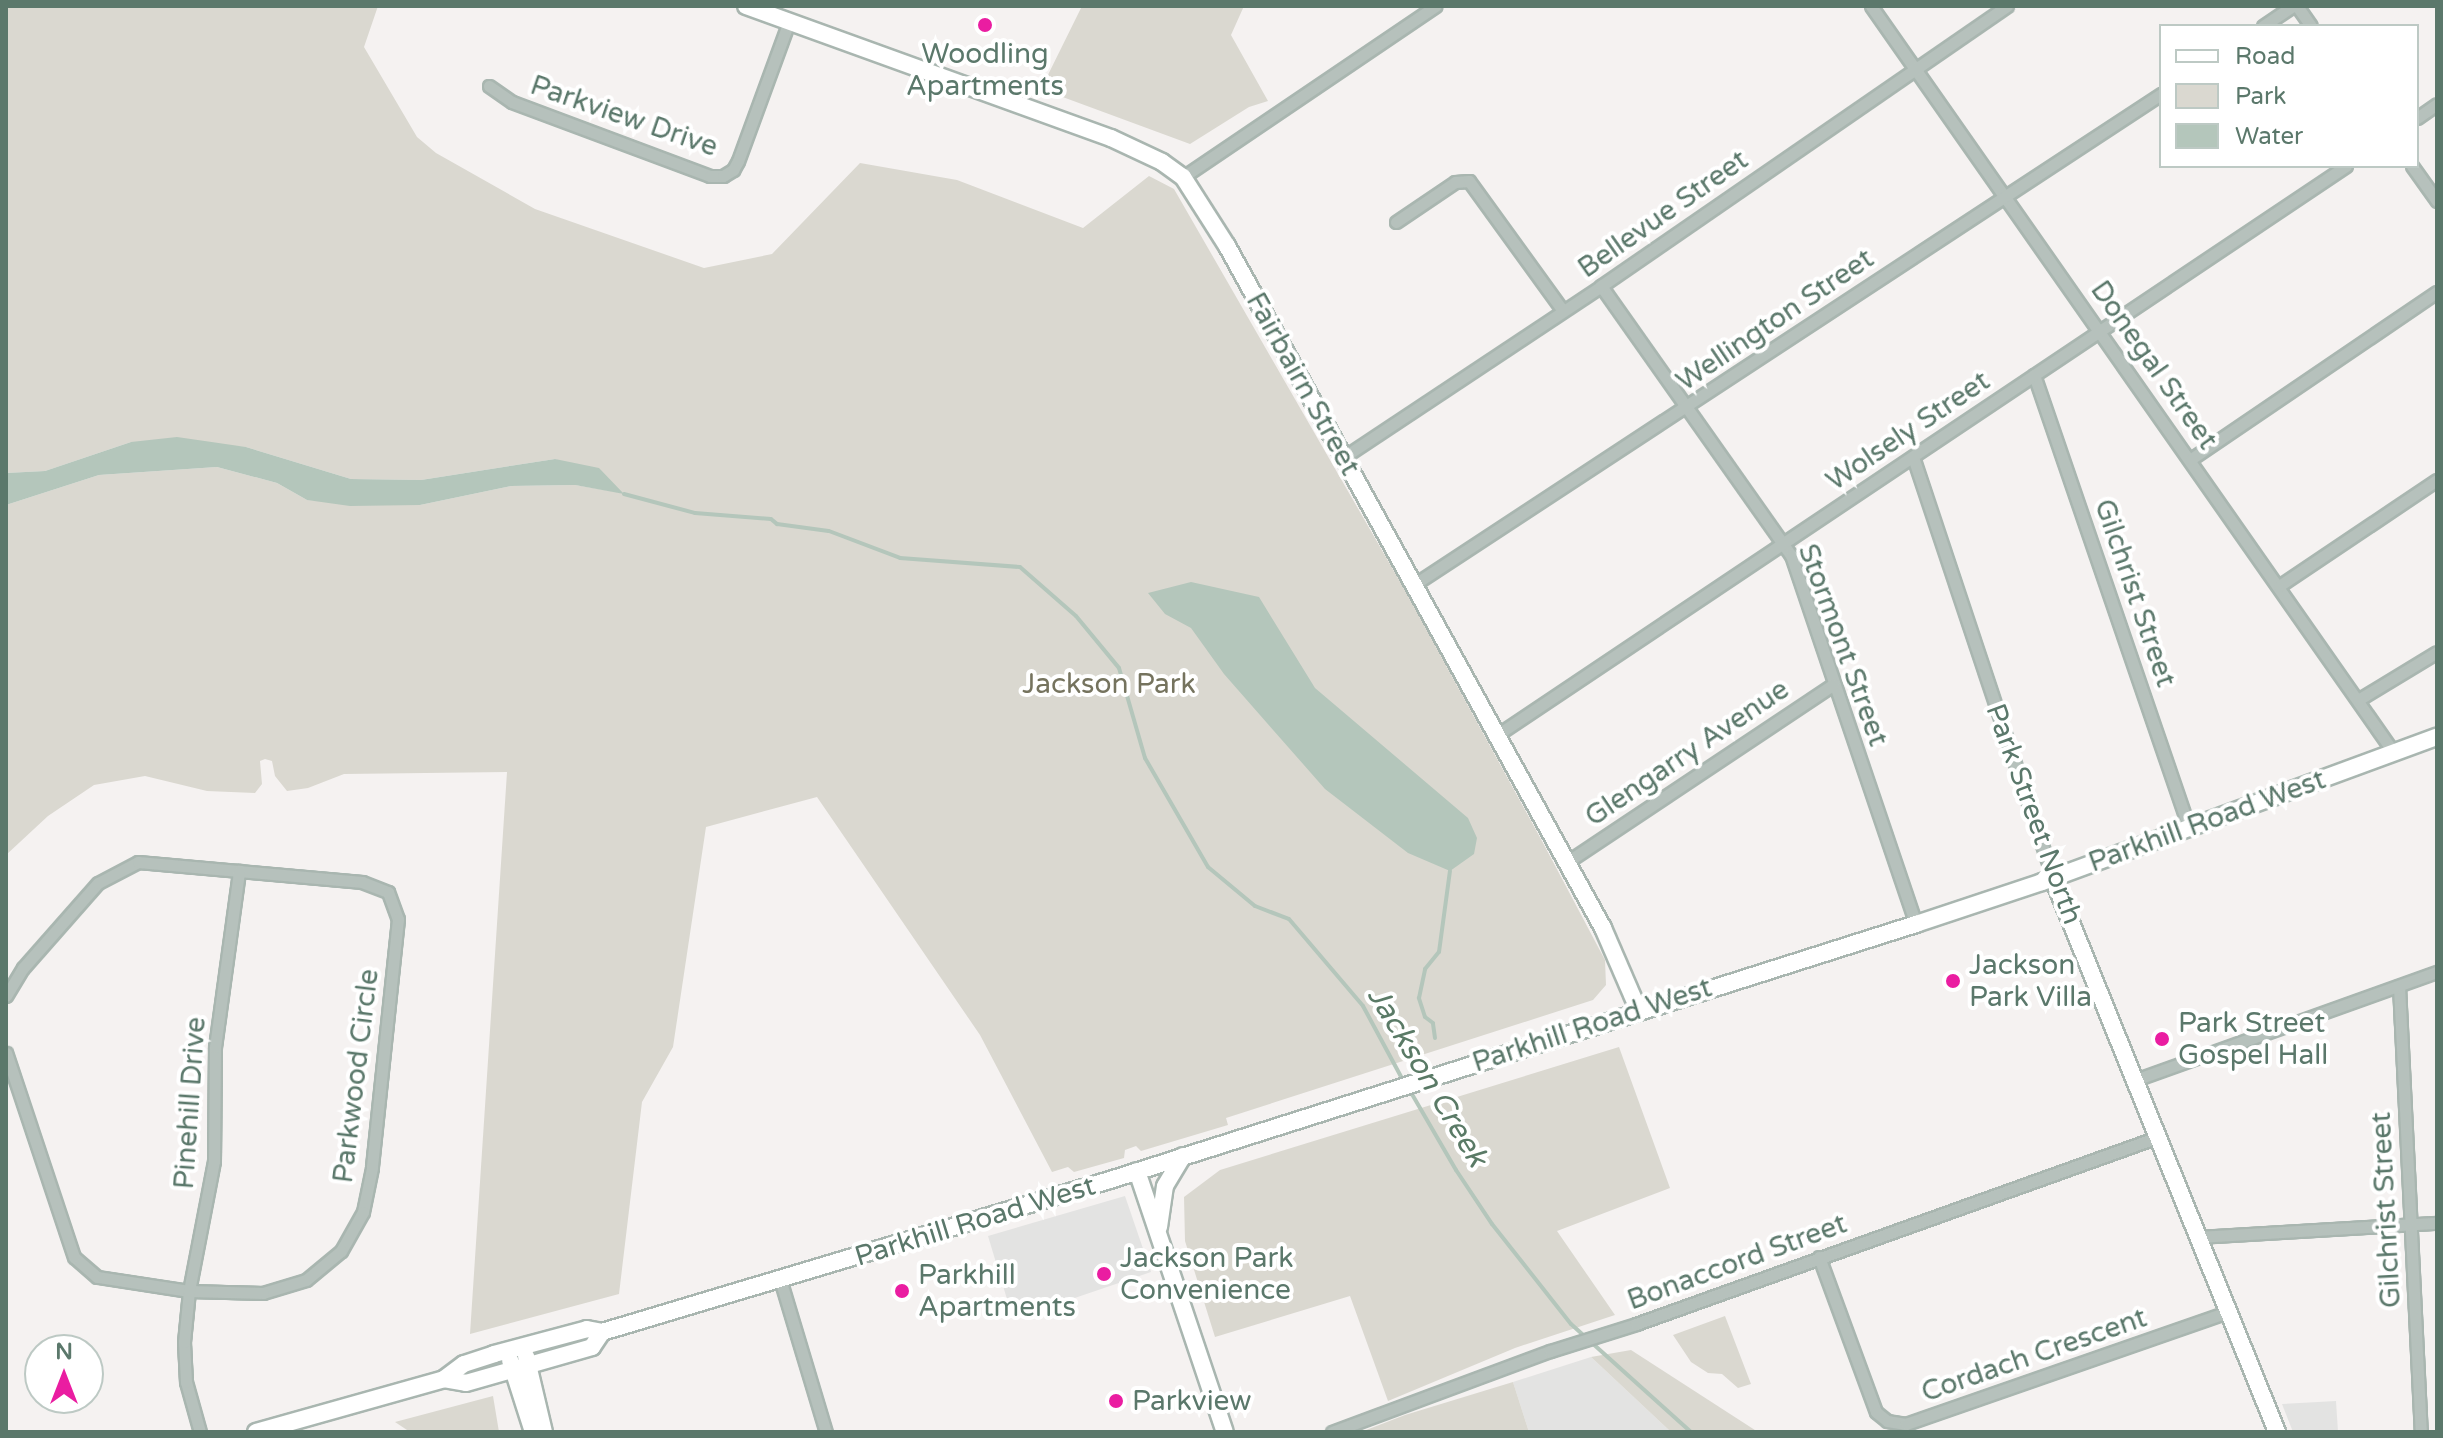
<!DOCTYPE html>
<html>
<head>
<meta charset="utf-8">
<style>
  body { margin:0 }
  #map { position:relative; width:2443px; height:1438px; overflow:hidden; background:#f5f2f1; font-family:"Varela Round",sans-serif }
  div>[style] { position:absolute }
  .built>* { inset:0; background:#e3e3e2 }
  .green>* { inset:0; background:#dad8d0 }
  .water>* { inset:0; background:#b4c6bb }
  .stream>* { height:4px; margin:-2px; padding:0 2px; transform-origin:2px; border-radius:2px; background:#b4c6bb }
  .roads { filter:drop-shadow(2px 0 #a9b6b0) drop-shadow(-2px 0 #a9b6b0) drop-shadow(0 2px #a9b6b0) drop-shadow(0 -2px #a9b6b0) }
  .street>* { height:11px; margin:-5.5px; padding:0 5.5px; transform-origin:5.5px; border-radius:5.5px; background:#b6c1bc }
  .secondary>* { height:16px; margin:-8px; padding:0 8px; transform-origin:8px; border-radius:8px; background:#fff }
  .dots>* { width:22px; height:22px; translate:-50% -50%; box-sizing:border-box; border:4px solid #fff; border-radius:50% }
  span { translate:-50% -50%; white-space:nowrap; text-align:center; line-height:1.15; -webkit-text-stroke:8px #fff; paint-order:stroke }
  .poi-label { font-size:28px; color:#5b786b }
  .left { translate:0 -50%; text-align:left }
  .street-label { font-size:28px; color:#5b786b }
  .park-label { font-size:28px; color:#75735e }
  .water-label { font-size:30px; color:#5a7a66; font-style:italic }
  .frame { position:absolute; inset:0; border:8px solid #5b786b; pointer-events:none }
  .legend { position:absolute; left:2159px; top:24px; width:260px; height:144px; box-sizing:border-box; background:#fff; border:2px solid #bdc9c4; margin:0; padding:10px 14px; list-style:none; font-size:24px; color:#5b786b }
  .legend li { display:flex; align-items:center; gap:16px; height:40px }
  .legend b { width:40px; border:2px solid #bdc9c4 }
  .north { position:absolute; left:24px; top:1334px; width:80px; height:80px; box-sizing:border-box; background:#fff; border:2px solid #bdc9c4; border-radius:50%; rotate:0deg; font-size:22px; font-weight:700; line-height:32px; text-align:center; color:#5b786b }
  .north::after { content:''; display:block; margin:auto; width:28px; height:36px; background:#ea1da1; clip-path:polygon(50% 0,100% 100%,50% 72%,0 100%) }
</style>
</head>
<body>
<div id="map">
  <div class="built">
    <div style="clip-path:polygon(1125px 1196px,1151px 1272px,1013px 1319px,988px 1236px)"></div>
    <div style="clip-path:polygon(1591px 1357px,1671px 1432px,1529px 1432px,1513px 1382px)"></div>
    <div style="clip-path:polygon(2336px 1401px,2338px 1432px,2293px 1432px,2282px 1404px)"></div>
  </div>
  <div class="green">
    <div style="clip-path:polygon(6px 6px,378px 6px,364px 47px,417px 137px,436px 153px,535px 209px,704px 268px,772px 254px,860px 163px,957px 180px,1083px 228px,1149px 176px,1174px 189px,1402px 585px,1542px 841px,1605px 960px,1606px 985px,1593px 1000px,1226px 1118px,1228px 1125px,1141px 1151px,1136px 1146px,1125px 1150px,1124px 1158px,1074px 1172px,1068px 1167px,1052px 1172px,980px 1035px,817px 797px,706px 827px,673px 1047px,642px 1102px,619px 1294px,470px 1334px,507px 772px,344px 774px,308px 788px,287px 791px,275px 776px,272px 761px,265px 759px,260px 761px,262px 784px,255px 793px,207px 791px,145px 776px,94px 785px,48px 816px,6px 855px,6px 505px,99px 475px,217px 467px,277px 483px,307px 500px,420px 505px,511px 486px,575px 485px,623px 493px,555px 459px,421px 480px,351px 479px,246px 447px,131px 442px,45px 471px,6px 473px)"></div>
    <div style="clip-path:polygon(1082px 6px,1244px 6px,1231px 35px,1268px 101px,1249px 107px,1190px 144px,1041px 89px)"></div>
    <div style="clip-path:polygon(1619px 1047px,1670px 1188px,1557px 1231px,1615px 1315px,1515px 1348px,1388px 1401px,1350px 1296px,1215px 1337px,1185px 1241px,1184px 1197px,1220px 1170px)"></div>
    <div style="clip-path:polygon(1725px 1316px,1751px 1384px,1738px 1388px,1722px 1374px,1708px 1373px,1691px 1362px,1673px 1335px)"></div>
    <div style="clip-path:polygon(1631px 1350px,1758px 1432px,1671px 1432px,1591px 1357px)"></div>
    <div style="clip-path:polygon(1513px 1382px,1529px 1432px,1361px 1432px,1405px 1415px)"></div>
    <div style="clip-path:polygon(493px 1396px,499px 1432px,410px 1432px,395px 1422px)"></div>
  </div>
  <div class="water">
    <div style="clip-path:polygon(177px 437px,246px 447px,351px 479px,421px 480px,555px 459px,599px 468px,624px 494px,575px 485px,511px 486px,420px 505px,350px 506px,307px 500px,277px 483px,217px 467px,99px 475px,6px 505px,6px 473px,45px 471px,131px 442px)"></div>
    <div style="clip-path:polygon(1191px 582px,1259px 597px,1315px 688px,1468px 818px,1477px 838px,1474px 854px,1450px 871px,1408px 853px,1325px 789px,1224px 674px,1191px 628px,1165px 614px,1148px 593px)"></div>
  </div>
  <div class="stream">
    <div style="left:624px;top:494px;width:73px;rotate:15deg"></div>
    <div style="left:695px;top:513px;width:76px;rotate:4.5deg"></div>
    <div style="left:771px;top:519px;width:8px;rotate:40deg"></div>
    <div style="left:777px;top:524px;width:52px;rotate:7.7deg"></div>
    <div style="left:829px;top:531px;width:76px;rotate:20.8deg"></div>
    <div style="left:900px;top:558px;width:120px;rotate:4.3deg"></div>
    <div style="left:1020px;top:567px;width:74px;rotate:41.2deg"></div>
    <div style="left:1076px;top:616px;width:67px;rotate:50.4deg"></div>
    <div style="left:1119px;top:668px;width:94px;rotate:73.9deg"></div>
    <div style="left:1145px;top:758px;width:126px;rotate:60deg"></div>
    <div style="left:1208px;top:867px;width:61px;rotate:39.7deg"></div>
    <div style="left:1255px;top:906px;width:36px;rotate:21deg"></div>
    <div style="left:1289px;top:919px;width:114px;rotate:49.6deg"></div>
    <div style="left:1363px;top:1006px;width:86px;rotate:61.7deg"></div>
    <div style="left:1435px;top:1038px;width:15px;rotate:-98deg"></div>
    <div style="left:1433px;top:1023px;width:10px;rotate:-143deg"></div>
    <div style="left:1425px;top:1017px;width:20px;rotate:-108deg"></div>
    <div style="left:1419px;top:998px;width:30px;rotate:-78deg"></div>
    <div style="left:1425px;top:969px;width:22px;rotate:-51deg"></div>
    <div style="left:1439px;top:952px;width:82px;rotate:-82.3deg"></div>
    <div style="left:1409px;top:1089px;width:94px;rotate:59.9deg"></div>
    <div style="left:1456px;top:1170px;width:65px;rotate:56.3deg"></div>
    <div style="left:1492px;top:1224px;width:127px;rotate:51.7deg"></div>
    <div style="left:1571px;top:1324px;width:161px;rotate:42deg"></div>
  </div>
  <div class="roads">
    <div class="street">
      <div style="left:1871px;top:6px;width:912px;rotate:55deg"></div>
      <div style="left:2297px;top:6px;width:24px;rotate:55deg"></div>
      <div style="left:2263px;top:26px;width:36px;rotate:-34deg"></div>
      <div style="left:489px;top:86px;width:28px;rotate:35deg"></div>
      <div style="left:512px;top:102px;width:211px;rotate:20.5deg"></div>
      <div style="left:710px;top:176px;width:13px"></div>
      <div style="left:723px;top:176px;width:12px;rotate:-31deg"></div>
      <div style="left:733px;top:170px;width:10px;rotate:-61deg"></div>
      <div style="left:738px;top:161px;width:148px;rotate:-69.9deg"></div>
      <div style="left:2417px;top:118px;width:24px;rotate:-35deg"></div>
      <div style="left:2412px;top:166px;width:43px;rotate:54.5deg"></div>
      <div style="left:1183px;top:177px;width:305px;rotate:-34.1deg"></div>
      <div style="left:1396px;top:222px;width:71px;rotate:-34.1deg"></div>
      <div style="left:1455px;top:182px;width:14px;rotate:-4deg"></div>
      <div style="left:1469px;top:181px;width:160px;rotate:54.1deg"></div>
      <div style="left:1601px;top:286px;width:329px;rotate:54.8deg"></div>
      <div style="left:1791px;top:555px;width:390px;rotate:71.3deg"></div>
      <div style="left:2034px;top:375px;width:477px;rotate:71.1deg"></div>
      <div style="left:1344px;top:457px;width:309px;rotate:-33.6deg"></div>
      <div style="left:1601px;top:286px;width:493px;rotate:-34.6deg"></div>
      <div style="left:1913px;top:457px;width:444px;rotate:71.6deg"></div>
      <div style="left:2191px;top:459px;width:297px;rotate:-34.2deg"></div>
      <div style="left:1415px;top:584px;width:893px;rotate:-33.3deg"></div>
      <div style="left:2279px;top:586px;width:190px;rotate:-33.9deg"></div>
      <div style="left:2358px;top:700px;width:92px;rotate:-31.3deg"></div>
      <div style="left:1497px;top:735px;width:1022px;rotate:-33.83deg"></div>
      <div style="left:1567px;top:862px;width:321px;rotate:-33.7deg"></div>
      <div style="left:2399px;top:986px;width:447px;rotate:87.2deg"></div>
      <div style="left:6px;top:996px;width:33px;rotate:-59deg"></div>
      <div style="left:23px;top:968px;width:113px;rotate:-48.6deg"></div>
      <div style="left:98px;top:883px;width:45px;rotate:-27.7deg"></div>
      <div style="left:138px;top:862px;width:225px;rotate:5.1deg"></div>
      <div style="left:362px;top:882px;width:28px;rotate:21deg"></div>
      <div style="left:388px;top:892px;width:29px;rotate:70deg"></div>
      <div style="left:398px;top:919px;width:250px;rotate:96deg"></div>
      <div style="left:372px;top:1168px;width:45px;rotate:101.6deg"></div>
      <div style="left:363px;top:1212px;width:45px;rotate:119.4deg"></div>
      <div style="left:341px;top:1251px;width:45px;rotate:140.4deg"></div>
      <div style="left:306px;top:1280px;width:45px;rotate:163.2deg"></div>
      <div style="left:263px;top:1293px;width:74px;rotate:-178.5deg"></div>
      <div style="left:189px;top:1291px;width:93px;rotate:-171.3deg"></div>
      <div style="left:97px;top:1277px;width:30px;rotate:-139deg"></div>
      <div style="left:74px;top:1257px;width:215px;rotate:-108.4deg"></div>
      <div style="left:2135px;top:1080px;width:321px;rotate:-19.7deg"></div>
      <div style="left:2199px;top:1237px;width:238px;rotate:-3.4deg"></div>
      <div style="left:1819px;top:1257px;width:165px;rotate:69.8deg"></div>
      <div style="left:1876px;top:1412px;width:14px;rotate:39deg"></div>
      <div style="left:1887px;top:1421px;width:19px;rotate:9deg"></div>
      <div style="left:1906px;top:1424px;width:341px;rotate:-19.2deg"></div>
      <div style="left:780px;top:1279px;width:160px;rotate:73.3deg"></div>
      <div style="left:200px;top:1432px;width:52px;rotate:-105.6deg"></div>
      <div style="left:186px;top:1382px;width:40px;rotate:-92.9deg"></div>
      <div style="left:184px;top:1342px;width:51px;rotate:-84.4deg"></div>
      <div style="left:189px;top:1291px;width:132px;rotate:-79.1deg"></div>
      <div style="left:214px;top:1161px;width:114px;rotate:-89.5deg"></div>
      <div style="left:215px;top:1047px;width:178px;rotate:-82.2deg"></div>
      <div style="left:1332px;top:1432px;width:233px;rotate:-20.4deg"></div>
      <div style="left:1550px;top:1351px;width:90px;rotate:-17.4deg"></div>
      <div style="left:1636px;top:1324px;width:554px;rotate:-19.71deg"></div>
    </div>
    <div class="secondary">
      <div style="left:746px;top:6px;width:388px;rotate:19.9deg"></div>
      <div style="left:1111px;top:138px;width:56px;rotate:25.2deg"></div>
      <div style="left:1162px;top:162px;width:26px;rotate:36deg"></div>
      <div style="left:1183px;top:177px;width:82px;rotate:57.5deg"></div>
      <div style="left:1227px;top:246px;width:779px;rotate:61.13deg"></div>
      <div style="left:1603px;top:928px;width:88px;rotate:66.6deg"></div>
      <div style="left:2053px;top:878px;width:598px;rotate:67.98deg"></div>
      <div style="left:1137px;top:1171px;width:275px;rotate:71.4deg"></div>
      <div style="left:1159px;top:1227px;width:41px;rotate:-81.7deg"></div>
      <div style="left:1165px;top:1186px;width:35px;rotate:-59deg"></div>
      <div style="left:526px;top:1356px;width:78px;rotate:76.7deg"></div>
      <div style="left:510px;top:1360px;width:76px;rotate:72.3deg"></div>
      <div style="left:444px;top:1379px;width:22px;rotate:10deg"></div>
      <div style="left:466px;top:1383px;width:131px;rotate:-15.9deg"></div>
      <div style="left:592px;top:1347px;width:18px;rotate:-56deg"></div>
      <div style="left:256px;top:1432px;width:195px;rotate:-15.7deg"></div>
      <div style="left:444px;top:1379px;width:25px;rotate:-37deg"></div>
      <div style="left:464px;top:1364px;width:32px;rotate:-18deg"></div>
      <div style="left:494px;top:1354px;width:96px;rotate:-15deg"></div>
      <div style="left:587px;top:1329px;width:15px;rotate:11deg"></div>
      <div style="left:602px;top:1332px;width:530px;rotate:-16.66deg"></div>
      <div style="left:1110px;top:1180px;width:846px;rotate:-17.62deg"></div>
      <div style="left:1916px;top:924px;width:133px;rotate:-18.4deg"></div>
      <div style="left:2042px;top:882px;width:421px;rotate:-20.2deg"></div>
    </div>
  </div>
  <div class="dots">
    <div style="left:985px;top:25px;background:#ea1da1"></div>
    <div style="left:1953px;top:981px;background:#ea1da1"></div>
    <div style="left:2162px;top:1039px;background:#ea1da1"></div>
    <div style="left:1104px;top:1274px;background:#ea1da1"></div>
    <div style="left:902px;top:1291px;background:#ea1da1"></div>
    <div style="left:1116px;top:1401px;background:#ea1da1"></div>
  </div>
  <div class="poi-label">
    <span style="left:985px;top:70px">Woodling<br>Apartments</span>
    <span class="left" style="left:1969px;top:981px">Jackson<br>Park Villa</span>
    <span class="left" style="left:2178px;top:1039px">Park Street<br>Gospel Hall</span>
    <span class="left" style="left:1120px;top:1274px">Jackson Park<br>Convenience</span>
    <span class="left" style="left:918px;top:1291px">Parkhill<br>Apartments</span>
    <span class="left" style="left:1132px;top:1401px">Parkview</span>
  </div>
  <div class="street-label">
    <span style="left:624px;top:116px;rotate:19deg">Parkview Drive</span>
    <span style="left:1663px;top:214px;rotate:-35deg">Bellevue Street</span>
    <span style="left:1775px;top:320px;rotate:-34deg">Wellington Street</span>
    <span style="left:2154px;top:365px;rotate:55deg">Donegal Street</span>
    <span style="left:1303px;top:384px;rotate:61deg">Fairbairn Street</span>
    <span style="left:1908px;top:431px;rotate:-34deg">Wolsely Street</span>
    <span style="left:2135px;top:593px;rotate:71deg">Gilchrist Street</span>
    <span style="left:1843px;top:645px;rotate:70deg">Stormont Street</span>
    <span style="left:1687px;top:753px;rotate:-34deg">Glengarry Avenue</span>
    <span style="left:2034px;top:814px;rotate:70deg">Park Street North</span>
    <span style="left:2207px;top:821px;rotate:-20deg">Parkhill Road West</span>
    <span style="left:1592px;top:1025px;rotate:-18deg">Parkhill Road West</span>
    <span style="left:356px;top:1076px;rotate:-83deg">Parkwood Circle</span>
    <span style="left:190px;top:1103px;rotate:-86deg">Pinehill Drive</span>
    <span style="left:2386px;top:1210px;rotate:-93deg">Gilchrist Street</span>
    <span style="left:975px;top:1221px;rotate:-17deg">Parkhill Road West</span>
    <span style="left:1737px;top:1262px;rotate:-20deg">Bonaccord Street</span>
    <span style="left:2034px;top:1355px;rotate:-19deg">Cordach Crescent</span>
  </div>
  <div class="park-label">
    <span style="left:1109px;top:684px">Jackson Park</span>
  </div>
  <div class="water-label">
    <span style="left:1427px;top:1077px;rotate:59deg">Jackson Creek</span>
  </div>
  <div class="frame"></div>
  <ul class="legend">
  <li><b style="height:10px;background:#fff"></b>Road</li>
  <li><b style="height:22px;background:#dad8d0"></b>Park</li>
  <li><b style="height:22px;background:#b4c6bb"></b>Water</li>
  </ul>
  <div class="north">N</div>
</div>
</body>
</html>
